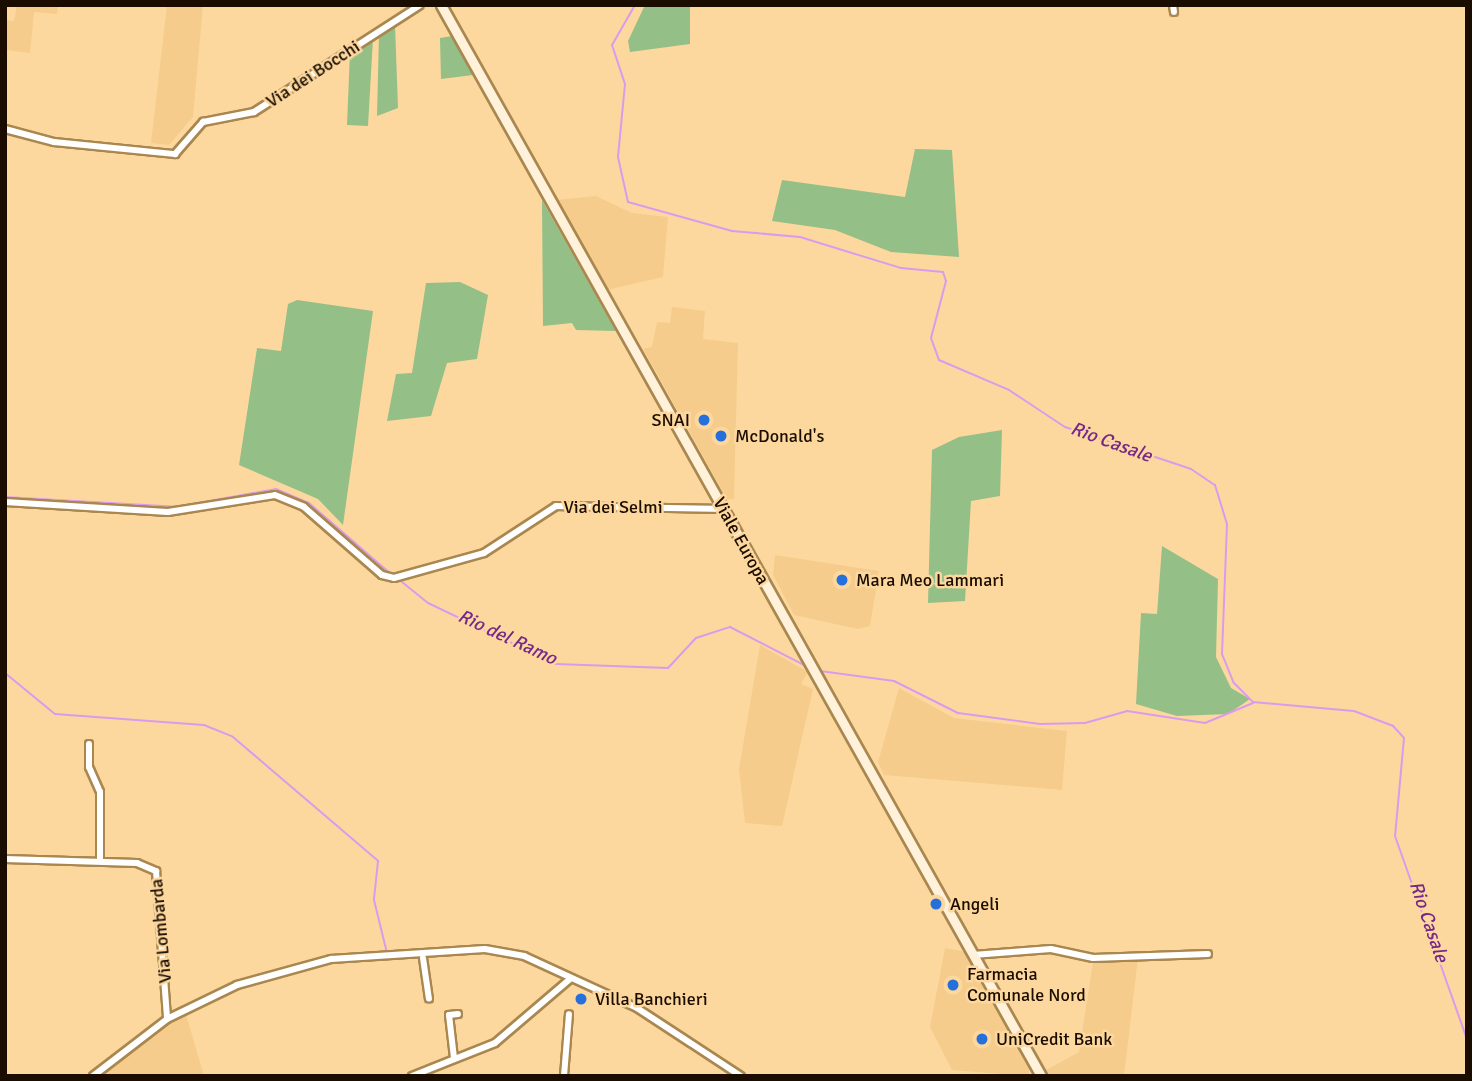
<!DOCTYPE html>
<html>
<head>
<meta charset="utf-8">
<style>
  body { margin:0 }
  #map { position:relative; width:1472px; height:1081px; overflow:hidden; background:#fdd89e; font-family:Signika,sans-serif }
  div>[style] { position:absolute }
  .built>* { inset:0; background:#f5cc8b }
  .green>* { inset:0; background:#94bf87 }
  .stream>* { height:2px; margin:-1px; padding:0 1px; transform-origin:1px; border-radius:1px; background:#db9bed }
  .roads { filter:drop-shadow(2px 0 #a9874f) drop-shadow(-2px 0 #a9874f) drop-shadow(0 2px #a9874f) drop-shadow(0 -2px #a9874f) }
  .street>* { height:6px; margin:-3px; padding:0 3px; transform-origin:3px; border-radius:3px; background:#fff }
  .secondary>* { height:9px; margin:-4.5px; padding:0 4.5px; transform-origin:4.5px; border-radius:4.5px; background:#fff1da }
  .dots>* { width:19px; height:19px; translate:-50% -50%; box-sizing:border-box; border:4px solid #fdd89e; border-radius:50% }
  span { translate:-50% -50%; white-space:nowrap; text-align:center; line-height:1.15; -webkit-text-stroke:5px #fdd89e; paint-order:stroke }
  .street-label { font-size:18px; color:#1a0d00 }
  .poi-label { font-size:18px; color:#1a0d00 }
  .right { translate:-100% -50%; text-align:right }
  .left { translate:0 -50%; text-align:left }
  .water-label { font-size:19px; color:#752989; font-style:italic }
  .frame { position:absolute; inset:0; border:7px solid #1a0d00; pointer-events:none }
</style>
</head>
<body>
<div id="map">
  <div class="built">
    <div style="clip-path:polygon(17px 5px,58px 5px,57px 14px,34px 12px,30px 53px,5px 50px,5px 20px,14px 21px)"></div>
    <div style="clip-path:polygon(167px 5px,203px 5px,193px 117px,169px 145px,151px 143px)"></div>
    <div style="clip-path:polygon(596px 196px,632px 213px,668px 217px,663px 277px,607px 290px,556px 200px)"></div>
    <div style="clip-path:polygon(672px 307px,705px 311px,703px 339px,738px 343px,734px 499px,727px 499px,643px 349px,652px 347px,657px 322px,670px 323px)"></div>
    <div style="clip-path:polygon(775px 555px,879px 571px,870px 626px,858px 629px,794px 615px,773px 575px)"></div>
    <div style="clip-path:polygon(760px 645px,808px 672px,801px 684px,813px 689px,782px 826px,745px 823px,739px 769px)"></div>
    <div style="clip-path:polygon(899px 688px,954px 718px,1067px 731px,1062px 790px,884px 775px,878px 762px)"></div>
    <div style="clip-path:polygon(945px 948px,966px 952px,1030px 1066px,1028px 1076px,952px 1070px,930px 1027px)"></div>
    <div style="clip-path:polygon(1138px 958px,1124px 1076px,1050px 1076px,1046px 1070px,1079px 1052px,1093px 962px)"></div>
    <div style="clip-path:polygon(185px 1011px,204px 1076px,103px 1076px,152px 1034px)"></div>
  </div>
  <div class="green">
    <div style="clip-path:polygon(645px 5px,690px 5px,690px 44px,630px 52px,628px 41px)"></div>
    <div style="clip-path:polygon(395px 25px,398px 108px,377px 116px,379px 34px)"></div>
    <div style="clip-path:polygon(452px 36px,473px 75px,441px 79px,440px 38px)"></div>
    <div style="clip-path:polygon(373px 38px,368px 126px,347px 125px,350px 52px)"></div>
    <div style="clip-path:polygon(915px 149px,952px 150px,959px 257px,891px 252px,835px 230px,772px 221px,782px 180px,905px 197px)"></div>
    <div style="clip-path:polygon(542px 200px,616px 331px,576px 330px,572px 323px,543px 326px)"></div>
    <div style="clip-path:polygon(460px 282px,488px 295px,477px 359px,447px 363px,431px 416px,387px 421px,396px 374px,412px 373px,426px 283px)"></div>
    <div style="clip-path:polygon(297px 300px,373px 311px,343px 525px,318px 499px,239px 465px,257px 348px,281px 351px,288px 304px)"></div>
    <div style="clip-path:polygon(1002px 430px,1000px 496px,971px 501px,965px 601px,928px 603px,932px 450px,959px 437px)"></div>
    <div style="clip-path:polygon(1162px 546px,1218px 579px,1216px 657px,1231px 688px,1250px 699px,1228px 714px,1177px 716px,1136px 704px,1141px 613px,1157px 614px)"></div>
  </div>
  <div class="stream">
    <div style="left:635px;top:5px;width:46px;rotate:119.9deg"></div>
    <div style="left:612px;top:45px;width:41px;rotate:71.6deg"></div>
    <div style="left:625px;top:84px;width:73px;rotate:95.5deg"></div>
    <div style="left:618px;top:157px;width:46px;rotate:77.5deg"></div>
    <div style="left:628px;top:202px;width:108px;rotate:15.6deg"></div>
    <div style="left:732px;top:231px;width:68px;rotate:5deg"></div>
    <div style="left:800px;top:237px;width:106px;rotate:17.1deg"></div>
    <div style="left:901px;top:268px;width:42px;rotate:5.4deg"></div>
    <div style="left:943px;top:272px;width:9px;rotate:72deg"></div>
    <div style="left:946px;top:281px;width:59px;rotate:104.7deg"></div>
    <div style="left:931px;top:338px;width:23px;rotate:70deg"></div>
    <div style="left:939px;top:360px;width:76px;rotate:23.2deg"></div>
    <div style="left:1009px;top:390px;width:67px;rotate:33.5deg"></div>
    <div style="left:1065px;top:427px;width:133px;rotate:18.4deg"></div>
    <div style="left:1191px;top:469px;width:29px;rotate:34deg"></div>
    <div style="left:1215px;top:485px;width:41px;rotate:72.9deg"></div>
    <div style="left:1227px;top:524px;width:130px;rotate:92.2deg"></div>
    <div style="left:1222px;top:654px;width:31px;rotate:68deg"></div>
    <div style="left:1234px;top:683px;width:27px;rotate:45deg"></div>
    <div style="left:1253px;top:702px;width:101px;rotate:5.1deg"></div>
    <div style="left:1354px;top:711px;width:42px;rotate:21deg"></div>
    <div style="left:1393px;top:726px;width:16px;rotate:47deg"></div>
    <div style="left:1404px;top:738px;width:98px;rotate:95.2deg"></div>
    <div style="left:1395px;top:836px;width:215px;rotate:70.5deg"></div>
    <div style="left:5px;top:497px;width:171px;rotate:3.3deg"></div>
    <div style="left:176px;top:507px;width:102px;rotate:-10.2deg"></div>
    <div style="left:276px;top:489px;width:36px;rotate:23deg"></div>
    <div style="left:309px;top:503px;width:108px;rotate:40.9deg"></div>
    <div style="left:402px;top:582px;width:33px;rotate:39deg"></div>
    <div style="left:428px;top:603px;width:142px;rotate:25.5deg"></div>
    <div style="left:556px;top:664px;width:112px;rotate:2deg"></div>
    <div style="left:668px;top:668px;width:41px;rotate:-47deg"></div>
    <div style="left:696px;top:638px;width:36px;rotate:-18deg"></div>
    <div style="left:730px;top:627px;width:85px;rotate:27.2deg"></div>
    <div style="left:820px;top:671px;width:75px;rotate:7.7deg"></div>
    <div style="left:894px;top:681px;width:72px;rotate:26.6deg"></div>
    <div style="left:958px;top:713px;width:83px;rotate:7.6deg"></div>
    <div style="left:1040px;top:724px;width:45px;rotate:-1.3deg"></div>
    <div style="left:1085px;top:723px;width:44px;rotate:-15.9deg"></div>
    <div style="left:1127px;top:711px;width:79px;rotate:8.7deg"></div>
    <div style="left:1205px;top:723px;width:52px;rotate:-22.6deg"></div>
    <div style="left:5px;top:673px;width:65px;rotate:39.4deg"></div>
    <div style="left:55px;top:714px;width:149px;rotate:4.2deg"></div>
    <div style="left:204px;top:725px;width:31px;rotate:22deg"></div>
    <div style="left:233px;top:737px;width:191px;rotate:40.5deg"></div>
    <div style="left:378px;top:861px;width:39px;rotate:96deg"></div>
    <div style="left:374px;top:900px;width:55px;rotate:76.2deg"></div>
    <div style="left:490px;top:947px;width:52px;rotate:13.2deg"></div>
    <div style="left:661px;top:1020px;width:9px;rotate:32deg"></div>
    <div style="left:741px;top:1072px;width:7px;rotate:34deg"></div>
  </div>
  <div class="roads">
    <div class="street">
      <div style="left:1173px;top:5px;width:7px;rotate:82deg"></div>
      <div style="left:5px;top:129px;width:51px;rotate:14.9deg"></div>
      <div style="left:54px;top:142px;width:122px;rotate:5.7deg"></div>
      <div style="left:175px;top:154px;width:43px;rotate:-48.8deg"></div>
      <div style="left:203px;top:122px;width:52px;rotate:-11.1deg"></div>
      <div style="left:254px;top:112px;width:197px;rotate:-32.8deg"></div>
      <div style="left:5px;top:502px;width:163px;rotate:3.5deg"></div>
      <div style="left:168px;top:512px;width:108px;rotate:-9deg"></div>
      <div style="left:275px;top:495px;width:31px;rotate:22deg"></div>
      <div style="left:304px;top:507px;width:103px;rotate:41.1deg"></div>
      <div style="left:382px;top:575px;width:12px;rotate:14deg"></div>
      <div style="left:394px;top:578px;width:93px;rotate:-15.5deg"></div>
      <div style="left:484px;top:553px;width:86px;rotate:-33.1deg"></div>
      <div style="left:556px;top:506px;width:167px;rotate:1deg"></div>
      <div style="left:89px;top:744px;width:23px;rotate:90deg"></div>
      <div style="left:89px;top:767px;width:27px;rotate:66deg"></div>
      <div style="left:100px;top:792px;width:68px;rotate:90deg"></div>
      <div style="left:5px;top:859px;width:132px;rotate:1.7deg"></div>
      <div style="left:137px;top:863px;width:21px;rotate:23deg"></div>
      <div style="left:156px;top:871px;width:148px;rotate:85.7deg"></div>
      <div style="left:973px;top:955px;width:78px;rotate:-4.4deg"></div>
      <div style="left:1051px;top:949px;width:43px;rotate:12.1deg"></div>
      <div style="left:1093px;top:958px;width:115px;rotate:-2deg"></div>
      <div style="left:423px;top:958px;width:41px;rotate:81.7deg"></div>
      <div style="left:454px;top:1058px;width:43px;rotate:-96.6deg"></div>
      <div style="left:449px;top:1015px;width:9px;rotate:-6deg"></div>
      <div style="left:93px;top:1076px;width:93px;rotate:-37.6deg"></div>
      <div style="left:167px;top:1019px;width:78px;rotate:-25.9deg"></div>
      <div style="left:237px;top:985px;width:98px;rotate:-15.5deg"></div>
      <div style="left:331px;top:959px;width:154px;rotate:-3.7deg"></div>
      <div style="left:485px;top:949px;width:40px;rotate:10deg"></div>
      <div style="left:524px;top:956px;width:124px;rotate:24.7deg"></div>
      <div style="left:637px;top:1008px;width:124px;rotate:33.2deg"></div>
      <div style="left:412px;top:1076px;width:89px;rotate:-21.7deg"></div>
      <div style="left:495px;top:1043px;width:99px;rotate:-40.5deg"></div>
      <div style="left:564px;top:1076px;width:62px;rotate:-85.4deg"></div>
    </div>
    <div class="secondary">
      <div style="left:441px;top:5px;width:1228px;rotate:60.74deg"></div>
    </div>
  </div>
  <div class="dots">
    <div style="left:704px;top:420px;background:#2570db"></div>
    <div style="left:721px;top:436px;background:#2570db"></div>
    <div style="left:842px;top:580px;background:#2570db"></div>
    <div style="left:936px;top:904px;background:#2570db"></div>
    <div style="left:953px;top:985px;background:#2570db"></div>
    <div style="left:581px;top:999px;background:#2570db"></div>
    <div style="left:982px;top:1039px;background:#2570db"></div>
  </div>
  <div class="street-label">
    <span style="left:313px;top:74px;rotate:-33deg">Via dei Bocchi</span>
    <span style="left:613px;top:507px">Via dei Selmi</span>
    <span style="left:741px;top:541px;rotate:61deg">Viale Europa</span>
    <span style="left:161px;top:931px;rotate:-95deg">Via Lombarda</span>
  </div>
  <div class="poi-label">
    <span class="right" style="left:690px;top:420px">SNAI</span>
    <span class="left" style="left:735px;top:436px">McDonald's</span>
    <span class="left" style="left:856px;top:580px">Mara Meo Lammari</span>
    <span class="left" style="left:950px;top:904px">Angeli</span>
    <span class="left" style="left:967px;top:985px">Farmacia<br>Comunale Nord</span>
    <span class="left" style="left:595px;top:999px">Villa Banchieri</span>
    <span class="left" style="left:996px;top:1039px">UniCredit Bank</span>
  </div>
  <div class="water-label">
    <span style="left:1111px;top:443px;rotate:20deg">Rio Casale</span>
    <span style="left:507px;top:638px;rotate:25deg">Rio del Ramo</span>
    <span style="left:1428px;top:922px;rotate:71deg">Rio Casale</span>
  </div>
  <div class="frame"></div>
</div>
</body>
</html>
